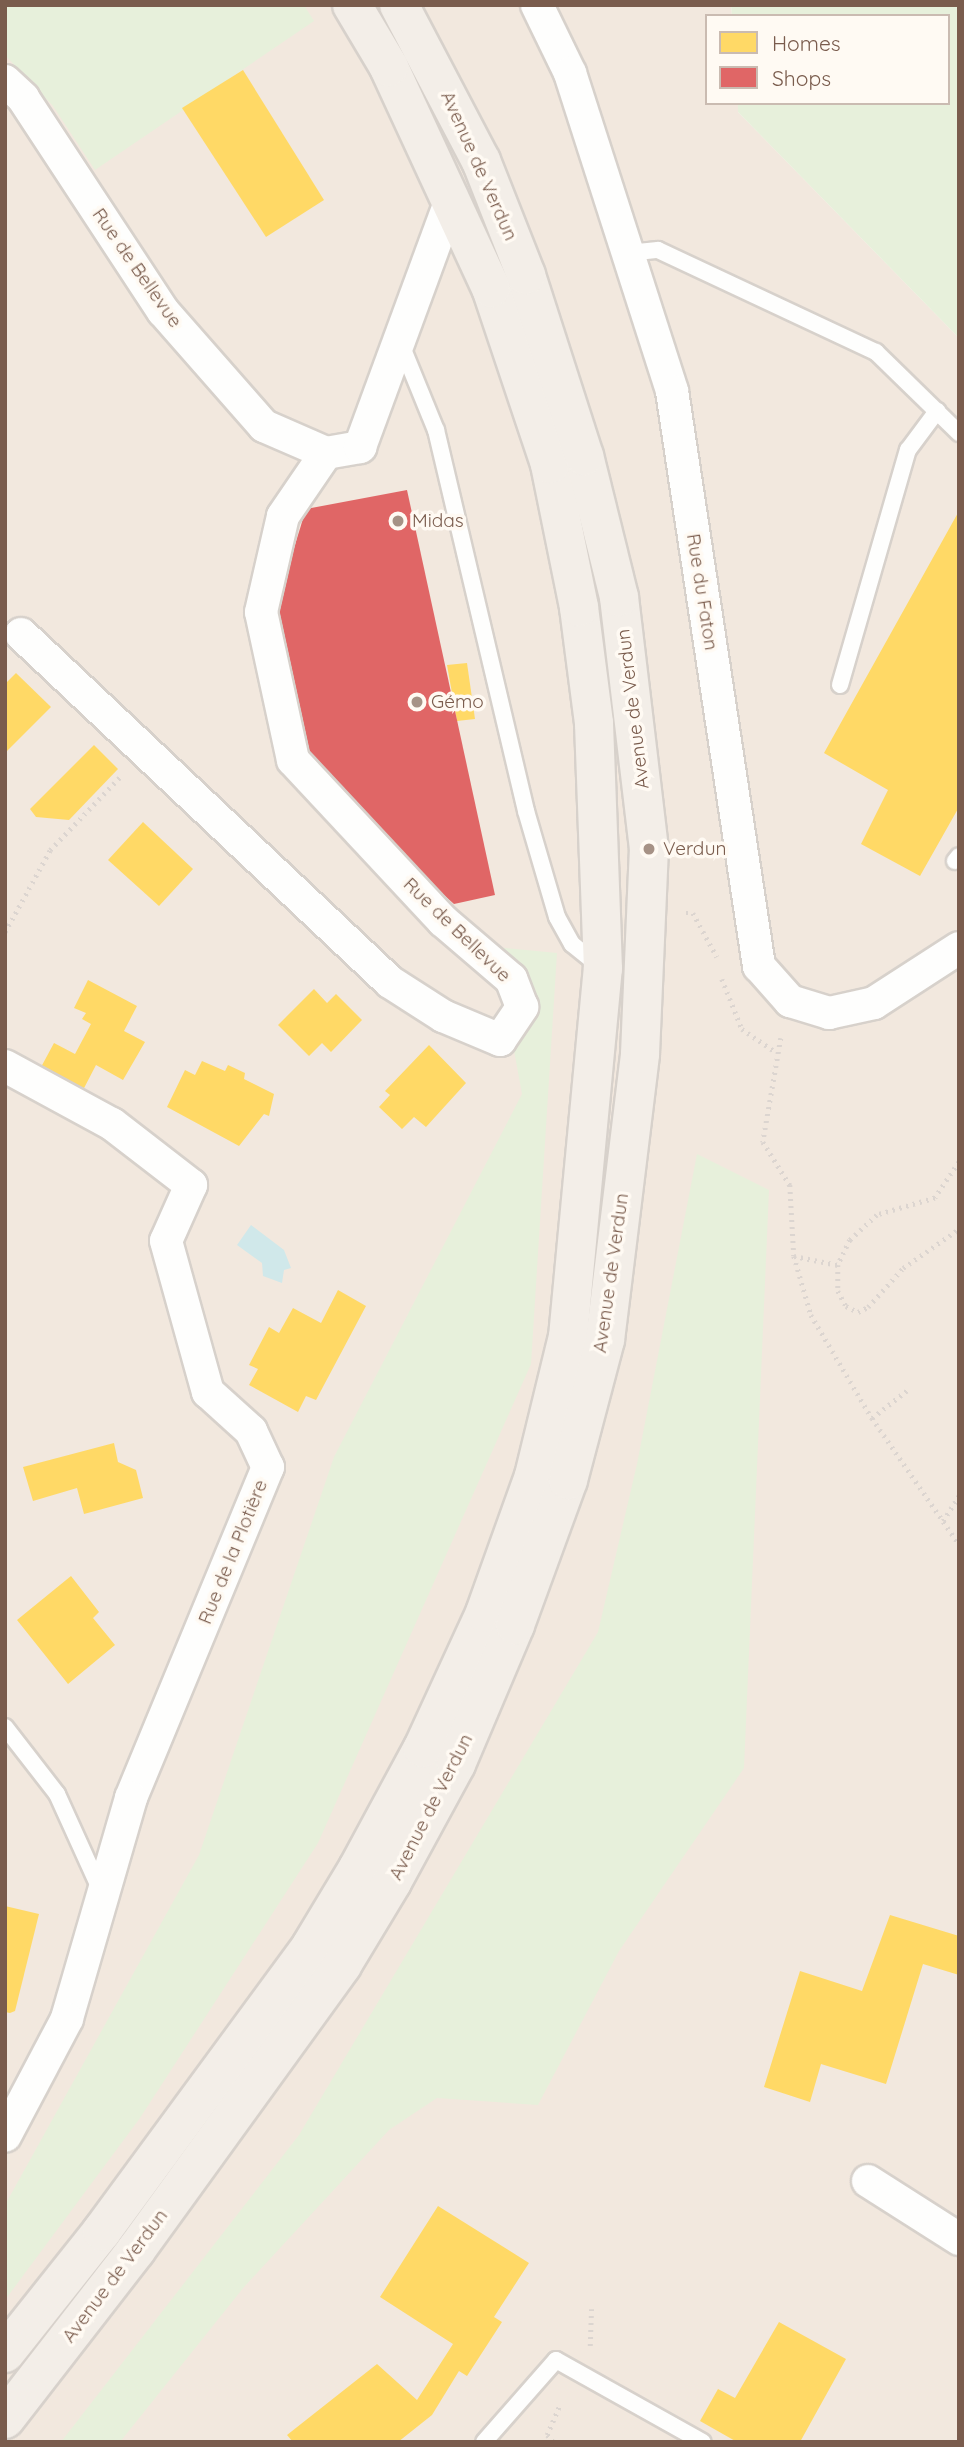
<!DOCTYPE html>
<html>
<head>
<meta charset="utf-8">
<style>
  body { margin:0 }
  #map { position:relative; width:964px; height:2447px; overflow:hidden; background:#f9f5f0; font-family:Quicksand,sans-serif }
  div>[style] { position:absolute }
  .residential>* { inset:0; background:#f2e8de }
  .green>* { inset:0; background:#e7f0db }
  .water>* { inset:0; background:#d0e8ea }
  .homes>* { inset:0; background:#ffd966 }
  .shops>* { inset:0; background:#e06666 }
  .path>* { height:4.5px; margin-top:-2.25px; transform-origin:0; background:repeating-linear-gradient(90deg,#dcd5d0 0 2px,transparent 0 7px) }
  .roads { filter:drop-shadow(2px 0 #d7d1cb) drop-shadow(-2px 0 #d7d1cb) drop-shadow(0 2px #d7d1cb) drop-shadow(0 -2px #d7d1cb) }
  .service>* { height:16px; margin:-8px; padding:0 8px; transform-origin:8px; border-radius:8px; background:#fefefd }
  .minor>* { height:32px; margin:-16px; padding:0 16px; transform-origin:16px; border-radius:16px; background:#fefefd }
  .primary>* { height:38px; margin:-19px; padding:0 19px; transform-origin:19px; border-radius:19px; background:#f3eee8 }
  .dots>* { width:19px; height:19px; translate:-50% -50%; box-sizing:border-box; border:4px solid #fffaf3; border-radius:50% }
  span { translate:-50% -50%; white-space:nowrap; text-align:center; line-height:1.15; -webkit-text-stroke:7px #fffaf3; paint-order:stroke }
  .street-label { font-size:19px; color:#7a5c4d }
  .poi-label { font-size:19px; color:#7a5c4d }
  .left { translate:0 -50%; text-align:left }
  .frame { position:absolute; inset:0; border:7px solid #7a5c4d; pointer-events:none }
  .legend { position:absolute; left:705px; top:14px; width:245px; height:91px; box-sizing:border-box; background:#fffaf3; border:2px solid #cabbb1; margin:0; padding:9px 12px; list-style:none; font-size:21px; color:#7a5c4d }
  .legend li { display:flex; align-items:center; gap:14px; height:35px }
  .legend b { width:35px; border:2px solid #cabbb1 }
</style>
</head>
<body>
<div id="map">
  <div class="residential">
    <div style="clip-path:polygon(5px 5px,731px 5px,732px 16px,707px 16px,707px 103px,738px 103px,738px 112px,959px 338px,959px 2442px,5px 2442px)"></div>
  </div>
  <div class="green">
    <div style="clip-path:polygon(5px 5px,304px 5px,314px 21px,95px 170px,53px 106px,5px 55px)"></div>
    <div style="clip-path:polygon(731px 5px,959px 5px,959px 338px,738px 112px,738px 103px,948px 103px,948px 16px,732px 16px)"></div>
    <div style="clip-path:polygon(495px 947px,557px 953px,531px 1364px,318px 1843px,140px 2118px,5px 2300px,5px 2205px,199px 1855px,334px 1457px,522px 1094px)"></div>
    <div style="clip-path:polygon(697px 1154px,769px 1190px,744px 1768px,619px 1951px,538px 2105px,437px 2098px,389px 2130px,244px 2287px,120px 2442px,61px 2442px,299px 2135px,598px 1632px,637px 1464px)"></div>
  </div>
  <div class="water">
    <div style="clip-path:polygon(251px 1225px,284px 1250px,291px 1268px,284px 1270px,282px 1283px,263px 1276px,262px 1263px,237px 1245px)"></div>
  </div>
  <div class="homes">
    <div style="clip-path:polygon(243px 70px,324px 200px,266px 237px,182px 108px)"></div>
    <div style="clip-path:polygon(959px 511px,959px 807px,920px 876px,861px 844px,888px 790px,824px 753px)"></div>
    <div style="clip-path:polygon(467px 663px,475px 719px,457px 721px,447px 665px)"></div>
    <div style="clip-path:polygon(16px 673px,51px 707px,5px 753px,5px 684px)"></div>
    <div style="clip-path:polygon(94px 745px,118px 769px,69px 820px,36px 817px,30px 809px)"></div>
    <div style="clip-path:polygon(143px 822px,193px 869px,159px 906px,108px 860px)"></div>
    <div style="clip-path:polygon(88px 980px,137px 1006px,124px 1031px,145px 1042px,123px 1080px,96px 1065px,82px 1092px,40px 1069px,54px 1043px,75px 1054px,91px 1024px,82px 1019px,86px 1013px,74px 1008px)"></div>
    <div style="clip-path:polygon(314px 989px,327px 1003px,336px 994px,362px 1020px,331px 1052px,322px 1043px,309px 1056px,278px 1025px)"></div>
    <div style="clip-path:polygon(429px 1045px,466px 1083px,426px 1127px,414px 1117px,402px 1129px,379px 1107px,390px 1095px,385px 1091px)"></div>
    <div style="clip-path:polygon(202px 1061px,225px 1071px,228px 1065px,245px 1073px,244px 1079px,274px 1094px,269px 1116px,264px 1114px,239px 1146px,167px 1107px,185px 1070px,195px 1075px)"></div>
    <div style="clip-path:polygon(338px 1290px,366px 1306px,316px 1400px,306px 1396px,298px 1412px,249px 1385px,258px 1369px,249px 1365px,269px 1327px,279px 1333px,293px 1308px,321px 1323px)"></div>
    <div style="clip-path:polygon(114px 1443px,118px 1462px,136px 1470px,143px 1498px,84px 1514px,77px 1488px,33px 1501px,23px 1467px)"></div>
    <div style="clip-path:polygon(71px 1576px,99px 1612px,93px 1618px,115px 1645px,68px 1684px,17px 1620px)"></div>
    <div style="clip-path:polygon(5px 1906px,39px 1914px,15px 2011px,10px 2013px,5px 2012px)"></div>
    <div style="clip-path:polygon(890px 1915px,959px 1936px,959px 1975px,923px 1964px,886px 2084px,821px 2064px,810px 2102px,764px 2087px,800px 1971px,862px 1991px)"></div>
    <div style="clip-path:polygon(438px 2206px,529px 2263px,494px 2317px,502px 2322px,467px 2376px,459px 2371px,432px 2415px,398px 2442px,293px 2442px,287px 2435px,377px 2364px,417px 2400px,453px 2344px,380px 2297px)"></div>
    <div style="clip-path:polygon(779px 2322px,846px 2359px,800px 2442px,737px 2442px,700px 2421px,718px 2389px,735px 2398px)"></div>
  </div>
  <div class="shops">
    <div style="clip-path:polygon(407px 490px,495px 895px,454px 904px,382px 840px,301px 742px,275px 610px,306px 509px)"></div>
  </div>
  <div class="path">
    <div style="left:686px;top:913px;width:7px"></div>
    <div style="left:693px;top:913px;width:50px;rotate:61.4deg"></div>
    <div style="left:5px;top:932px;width:94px;rotate:-61.2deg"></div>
    <div style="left:50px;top:850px;width:103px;rotate:-46.2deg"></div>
    <div style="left:722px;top:979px;width:54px;rotate:68.2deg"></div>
    <div style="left:742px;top:1029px;width:42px;rotate:34.4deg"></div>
    <div style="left:781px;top:1038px;width:106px;rotate:99.8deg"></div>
    <div style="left:763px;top:1142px;width:51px;rotate:57.9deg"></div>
    <div style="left:790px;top:1185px;width:71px;rotate:86.8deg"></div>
    <div style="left:794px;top:1256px;width:61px;rotate:73.9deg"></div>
    <div style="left:811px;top:1315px;width:120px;rotate:59.4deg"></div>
    <div style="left:872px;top:1418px;width:153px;rotate:55.4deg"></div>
    <div style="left:959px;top:1162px;width:43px;rotate:123.7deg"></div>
    <div style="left:935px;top:1198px;width:60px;rotate:163.7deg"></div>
    <div style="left:877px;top:1215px;width:37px;rotate:137deg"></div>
    <div style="left:850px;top:1240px;width:28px;rotate:116deg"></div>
    <div style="left:838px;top:1265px;width:26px;rotate:90deg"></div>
    <div style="left:838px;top:1291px;width:17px;rotate:62deg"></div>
    <div style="left:846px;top:1306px;width:13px;rotate:27deg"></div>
    <div style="left:858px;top:1312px;width:11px;rotate:-27deg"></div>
    <div style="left:868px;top:1307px;width:52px;rotate:-48.1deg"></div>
    <div style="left:903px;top:1268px;width:68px;rotate:-34.9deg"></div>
    <div style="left:794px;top:1256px;width:45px;rotate:11.6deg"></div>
    <div style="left:872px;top:1418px;width:48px;rotate:-38.3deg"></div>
    <div style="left:943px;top:1521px;width:31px;rotate:-58deg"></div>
    <div style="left:590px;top:2346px;width:37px;rotate:-88deg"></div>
    <div style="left:553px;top:2442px;width:9px;rotate:-131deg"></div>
    <div style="left:547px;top:2435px;width:33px;rotate:-67deg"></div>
  </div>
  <div class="roads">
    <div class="service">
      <div style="left:628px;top:253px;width:30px;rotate:-6deg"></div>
      <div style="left:658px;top:250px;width:241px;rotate:25.1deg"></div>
      <div style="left:876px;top:352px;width:116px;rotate:44.3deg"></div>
      <div style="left:400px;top:342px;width:95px;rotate:67.8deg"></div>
      <div style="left:436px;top:430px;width:391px;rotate:76.7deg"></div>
      <div style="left:526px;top:811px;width:110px;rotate:73.7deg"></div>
      <div style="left:557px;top:917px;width:31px;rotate:61deg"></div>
      <div style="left:572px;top:944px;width:36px;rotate:39deg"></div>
      <div style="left:840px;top:685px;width:245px;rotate:-73.9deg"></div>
      <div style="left:908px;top:450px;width:49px;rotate:-53.4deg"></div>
      <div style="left:955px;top:861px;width:6px;rotate:-51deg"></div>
      <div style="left:5px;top:1727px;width:85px;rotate:52.2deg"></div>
      <div style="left:57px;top:1794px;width:107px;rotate:65.6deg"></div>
      <div style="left:484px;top:2442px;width:109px;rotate:-48.7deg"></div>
      <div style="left:556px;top:2360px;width:168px;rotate:29.2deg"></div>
    </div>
    <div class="minor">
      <div style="left:537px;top:5px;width:76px;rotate:64.1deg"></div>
      <div style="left:570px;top:73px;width:334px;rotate:72.2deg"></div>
      <div style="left:672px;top:391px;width:582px;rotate:81.4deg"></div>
      <div style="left:759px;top:966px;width:47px;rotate:48.5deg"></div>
      <div style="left:790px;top:1001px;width:41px;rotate:17.1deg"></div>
      <div style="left:829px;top:1013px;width:46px;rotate:-12.5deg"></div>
      <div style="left:874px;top:1003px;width:101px;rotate:-32.9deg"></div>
      <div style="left:5px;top:81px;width:25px;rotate:43deg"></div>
      <div style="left:23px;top:98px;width:255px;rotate:56.7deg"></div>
      <div style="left:163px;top:311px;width:153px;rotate:48.7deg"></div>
      <div style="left:264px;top:426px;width:68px;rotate:23.5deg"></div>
      <div style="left:326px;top:453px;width:35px;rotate:-10deg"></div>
      <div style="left:360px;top:447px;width:266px;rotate:-69.8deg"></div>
      <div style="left:21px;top:634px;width:507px;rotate:43.32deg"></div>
      <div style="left:390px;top:982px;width:63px;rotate:32.7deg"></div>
      <div style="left:443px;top:1016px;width:62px;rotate:22.8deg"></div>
      <div style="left:500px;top:1040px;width:40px;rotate:-56deg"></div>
      <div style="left:522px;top:1007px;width:30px;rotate:-111deg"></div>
      <div style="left:511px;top:979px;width:89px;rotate:-139.5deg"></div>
      <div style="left:443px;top:921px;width:220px;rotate:-133deg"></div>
      <div style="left:293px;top:760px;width:151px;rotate:-102.2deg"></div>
      <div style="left:261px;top:612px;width:98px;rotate:-77.1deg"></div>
      <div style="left:283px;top:516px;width:76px;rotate:-55.7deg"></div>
      <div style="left:5px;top:1066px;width:122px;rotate:28.5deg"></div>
      <div style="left:112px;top:1124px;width:100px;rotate:37.7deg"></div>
      <div style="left:191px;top:1185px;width:61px;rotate:114.1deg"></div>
      <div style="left:166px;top:1241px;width:157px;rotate:74.5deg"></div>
      <div style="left:208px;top:1392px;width:58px;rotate:42.2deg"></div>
      <div style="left:251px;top:1431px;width:40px;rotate:65deg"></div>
      <div style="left:268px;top:1467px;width:358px;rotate:112.5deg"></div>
      <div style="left:131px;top:1798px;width:230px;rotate:106.2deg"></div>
      <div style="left:67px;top:2019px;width:132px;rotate:117.9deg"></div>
      <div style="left:868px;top:2181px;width:108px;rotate:32.5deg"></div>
    </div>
    <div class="primary">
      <div style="left:5px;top:2353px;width:156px;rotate:-51.5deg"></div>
      <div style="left:102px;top:2231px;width:353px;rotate:-53.7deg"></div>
      <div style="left:311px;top:1946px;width:91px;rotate:-58.9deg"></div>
      <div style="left:358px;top:1868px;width:136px;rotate:-61.6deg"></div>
      <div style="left:423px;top:1748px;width:149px;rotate:-65.3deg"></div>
      <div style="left:485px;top:1613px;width:145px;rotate:-70.3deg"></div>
      <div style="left:534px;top:1476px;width:143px;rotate:-76.3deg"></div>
      <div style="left:568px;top:1337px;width:370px;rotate:-84.6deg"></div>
      <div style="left:603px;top:969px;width:246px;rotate:-92.1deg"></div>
      <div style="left:594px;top:723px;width:117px;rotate:-97.4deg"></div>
      <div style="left:579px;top:607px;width:146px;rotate:-101.5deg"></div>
      <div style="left:550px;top:464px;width:186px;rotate:-108.5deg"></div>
      <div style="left:491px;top:288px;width:243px;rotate:-114.8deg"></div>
      <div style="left:389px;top:67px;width:72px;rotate:-120.8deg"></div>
      <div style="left:5px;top:2419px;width:214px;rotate:-52.2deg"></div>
      <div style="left:136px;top:2250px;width:352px;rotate:-54.1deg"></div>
      <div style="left:342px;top:1965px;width:97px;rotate:-58.9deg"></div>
      <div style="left:392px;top:1882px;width:134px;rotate:-61.5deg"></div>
      <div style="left:456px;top:1764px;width:151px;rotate:-67deg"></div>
      <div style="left:515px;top:1625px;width:154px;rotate:-69.9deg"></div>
      <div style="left:568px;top:1480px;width:145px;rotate:-75.2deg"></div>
      <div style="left:605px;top:1340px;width:288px;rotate:-83deg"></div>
      <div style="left:640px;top:1054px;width:205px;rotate:-87.5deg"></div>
      <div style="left:649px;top:849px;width:254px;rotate:-96.8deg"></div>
      <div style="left:619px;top:597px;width:145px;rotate:-103.9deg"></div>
      <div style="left:584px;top:456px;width:190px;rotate:-107.8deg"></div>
      <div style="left:526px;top:275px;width:123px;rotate:-111.5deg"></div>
      <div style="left:481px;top:161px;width:176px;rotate:-117.7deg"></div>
    </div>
  </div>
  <div class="dots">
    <div style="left:398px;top:521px;background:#a69286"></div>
    <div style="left:417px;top:702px;background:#a69286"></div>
    <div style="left:649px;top:849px;background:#a69286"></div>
  </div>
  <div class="street-label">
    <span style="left:479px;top:166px;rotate:66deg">Avenue de Verdun</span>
    <span style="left:137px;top:268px;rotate:55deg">Rue de Bellevue</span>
    <span style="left:702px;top:592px;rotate:81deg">Rue du Faton</span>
    <span style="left:633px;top:709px;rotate:-97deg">Avenue de Verdun</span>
    <span style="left:457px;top:930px;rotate:44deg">Rue de Bellevue</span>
    <span style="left:611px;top:1273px;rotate:-82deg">Avenue de Verdun</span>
    <span style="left:233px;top:1552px;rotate:-68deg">Rue de la Plotière</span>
    <span style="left:431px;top:1807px;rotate:-63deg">Avenue de Verdun</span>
    <span style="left:115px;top:2276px;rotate:-53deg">Avenue de Verdun</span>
  </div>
  <div class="poi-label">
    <span class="left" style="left:412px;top:521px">Midas</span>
    <span class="left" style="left:431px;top:702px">Gémo</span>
    <span class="left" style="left:663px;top:849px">Verdun</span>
  </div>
  <div class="frame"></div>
  <ul class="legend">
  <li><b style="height:19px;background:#ffd966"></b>Homes</li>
  <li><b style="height:19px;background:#e06666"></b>Shops</li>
  </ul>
</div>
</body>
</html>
